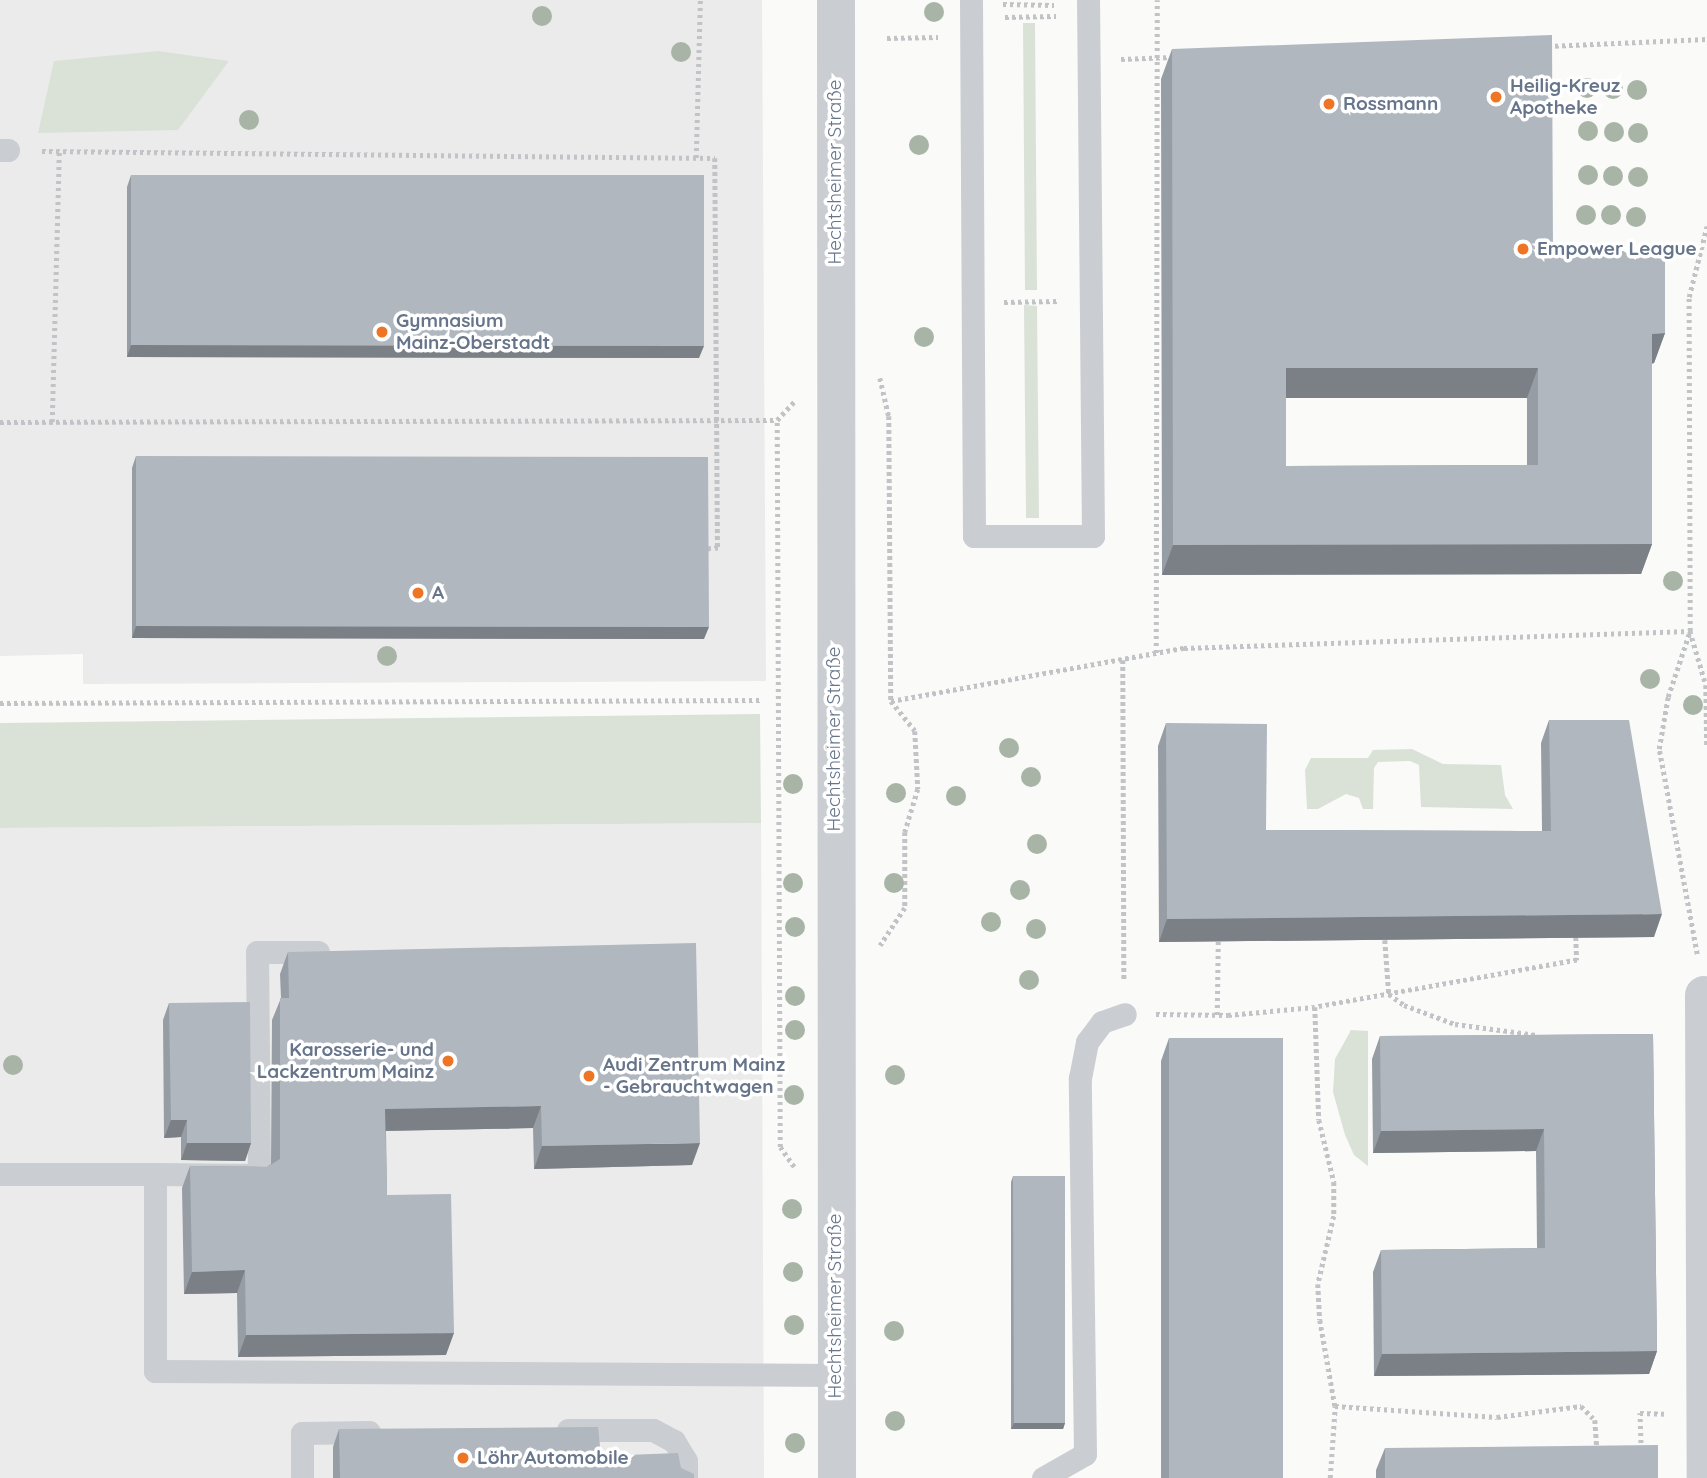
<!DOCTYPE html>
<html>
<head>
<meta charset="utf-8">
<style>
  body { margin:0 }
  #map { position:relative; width:1707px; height:1478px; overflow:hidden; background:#fafaf8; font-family:Quicksand,sans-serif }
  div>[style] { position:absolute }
  .built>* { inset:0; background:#ebebeb }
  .green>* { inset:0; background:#dae2d8 }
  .path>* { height:4.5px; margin-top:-2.25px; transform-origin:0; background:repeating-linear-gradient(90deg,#c1c3c6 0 3.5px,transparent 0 7px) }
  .service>* { height:23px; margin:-11.5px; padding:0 11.5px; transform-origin:11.5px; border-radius:11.5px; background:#cacdd1 }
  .minor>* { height:38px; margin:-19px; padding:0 19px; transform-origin:19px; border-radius:19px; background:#cacdd1 }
  .tertiary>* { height:38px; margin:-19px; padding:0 19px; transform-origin:19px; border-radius:19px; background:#cacdd1 }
  .trees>* { width:20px; height:20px; margin:-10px; border-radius:50%; background:#a7b4a6 }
  .wall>* { inset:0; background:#979da4 }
  .shaded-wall>* { inset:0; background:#7b8086 }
  .building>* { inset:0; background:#b0b7bf }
  .dots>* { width:19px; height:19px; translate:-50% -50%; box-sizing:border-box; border:4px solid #fff; border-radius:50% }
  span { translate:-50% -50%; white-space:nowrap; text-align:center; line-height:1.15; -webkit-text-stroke:7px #fff; paint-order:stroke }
  .poi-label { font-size:19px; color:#67758b; font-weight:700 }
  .left { translate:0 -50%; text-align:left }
  .right { translate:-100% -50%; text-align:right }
  .street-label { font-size:19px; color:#67758b }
</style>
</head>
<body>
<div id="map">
  <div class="built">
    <div style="clip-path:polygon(0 0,762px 0,766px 681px,83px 684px,83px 654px,0 656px)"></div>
    <div style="clip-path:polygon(761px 823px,764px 1478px,0 1478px,0 828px)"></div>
  </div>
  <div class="green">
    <div style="clip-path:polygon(1023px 23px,1035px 23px,1037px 290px,1025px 290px)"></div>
    <div style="clip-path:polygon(158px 51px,229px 61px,178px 130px,38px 133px,54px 61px)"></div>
    <div style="clip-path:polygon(1024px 305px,1037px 306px,1039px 518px,1026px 518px)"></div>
    <div style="clip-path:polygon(760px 714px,761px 823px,0 828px,0 723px)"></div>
    <div style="clip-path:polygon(1412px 749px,1443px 764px,1501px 765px,1505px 795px,1513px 809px,1421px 807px,1419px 765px,1410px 761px,1378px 762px,1374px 768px,1373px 809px,1363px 809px,1359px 798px,1346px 794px,1318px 809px,1307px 809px,1305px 770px,1311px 758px,1368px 758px,1373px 750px)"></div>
    <div style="clip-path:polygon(1351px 1030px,1368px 1031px,1368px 1166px,1354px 1155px,1345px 1135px,1333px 1092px,1335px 1059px)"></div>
  </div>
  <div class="path">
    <div style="left:1003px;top:4px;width:51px;rotate:1.1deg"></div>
    <div style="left:1005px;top:17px;width:51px;rotate:-1.1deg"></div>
    <div style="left:887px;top:38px;width:51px;rotate:-1.1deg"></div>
    <div style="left:1548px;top:46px;width:159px;rotate:-2.5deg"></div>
    <div style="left:1121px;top:59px;width:51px;rotate:-2.2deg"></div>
    <div style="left:42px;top:151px;width:673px;rotate:0.6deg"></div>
    <div style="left:715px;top:158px;width:390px;rotate:89.6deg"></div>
    <div style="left:718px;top:548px;width:13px;rotate:176deg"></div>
    <div style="left:696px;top:158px;width:158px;rotate:-88.5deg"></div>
    <div style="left:1004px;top:302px;width:55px;rotate:-1deg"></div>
    <div style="left:880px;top:378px;width:39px;rotate:77deg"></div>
    <div style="left:889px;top:416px;width:285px;rotate:89.6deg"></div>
    <div style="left:891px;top:701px;width:38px;rotate:51deg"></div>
    <div style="left:915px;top:731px;width:58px;rotate:87deg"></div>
    <div style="left:918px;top:789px;width:45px;rotate:106.8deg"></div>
    <div style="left:905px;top:832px;width:76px;rotate:90deg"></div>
    <div style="left:905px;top:908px;width:45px;rotate:123.3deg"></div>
    <div style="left:0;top:422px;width:777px;rotate:-0.15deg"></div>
    <div style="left:52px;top:422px;width:271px;rotate:-88.5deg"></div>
    <div style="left:1156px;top:653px;width:653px;rotate:-89.91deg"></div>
    <div style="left:1123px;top:660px;width:321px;rotate:89.8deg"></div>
    <div style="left:891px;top:701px;width:298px;rotate:-10.3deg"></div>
    <div style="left:1184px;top:648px;width:506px;rotate:-1.92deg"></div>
    <div style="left:1690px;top:631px;width:56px;rotate:73.5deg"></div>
    <div style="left:1706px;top:685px;width:61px;rotate:89.1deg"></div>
    <div style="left:0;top:703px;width:761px;rotate:-0.23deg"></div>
    <div style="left:1576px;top:937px;width:23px;rotate:88deg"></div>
    <div style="left:1577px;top:960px;width:266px;rotate:169.8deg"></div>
    <div style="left:1315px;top:1007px;width:113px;rotate:88deg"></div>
    <div style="left:1319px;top:1120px;width:64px;rotate:76.4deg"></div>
    <div style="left:1334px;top:1182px;width:34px;rotate:90deg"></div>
    <div style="left:1334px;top:1216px;width:70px;rotate:103.2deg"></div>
    <div style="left:1318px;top:1284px;width:36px;rotate:87deg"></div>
    <div style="left:1320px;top:1320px;width:87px;rotate:80.1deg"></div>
    <div style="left:1335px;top:1406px;width:162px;rotate:3.9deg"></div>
    <div style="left:1497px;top:1417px;width:85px;rotate:-7.5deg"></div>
    <div style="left:1581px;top:1406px;width:20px;rotate:45deg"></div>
    <div style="left:1595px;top:1420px;width:31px;rotate:86deg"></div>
    <div style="left:1385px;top:940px;width:54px;rotate:85.8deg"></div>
    <div style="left:1389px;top:994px;width:19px;rotate:36deg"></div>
    <div style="left:1404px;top:1005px;width:54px;rotate:20.4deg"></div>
    <div style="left:1455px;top:1024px;width:82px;rotate:7.7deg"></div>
    <div style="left:1697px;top:954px;width:208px;rotate:-100.5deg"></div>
    <div style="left:1659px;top:749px;width:53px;rotate:-80.2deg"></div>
    <div style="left:1668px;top:697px;width:70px;rotate:-71.6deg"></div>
    <div style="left:1690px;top:631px;width:334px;rotate:-90.2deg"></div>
    <div style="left:1689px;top:297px;width:73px;rotate:-75.8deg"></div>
    <div style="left:1156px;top:1014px;width:72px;rotate:0.8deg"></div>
    <div style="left:1228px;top:1015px;width:87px;rotate:-5.3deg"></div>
    <div style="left:1217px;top:1015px;width:74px;rotate:-89.2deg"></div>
    <div style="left:794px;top:1167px;width:24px;rotate:-125deg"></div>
    <div style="left:780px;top:1147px;width:727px;rotate:-90.24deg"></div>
    <div style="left:777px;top:420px;width:25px;rotate:-47deg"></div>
    <div style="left:1641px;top:1450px;width:37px;rotate:-92deg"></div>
    <div style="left:1640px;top:1413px;width:24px;rotate:2deg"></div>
    <div style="left:1330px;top:1478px;width:72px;rotate:-86deg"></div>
  </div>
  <div class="service">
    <div style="left:971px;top:0;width:536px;rotate:89.68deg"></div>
    <div style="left:974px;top:536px;width:119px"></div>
    <div style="left:1093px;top:536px;width:536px;rotate:-90.53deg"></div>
    <div style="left:0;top:150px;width:8px"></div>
    <div style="left:0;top:1174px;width:155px"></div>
    <div style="left:155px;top:1174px;width:197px;rotate:90deg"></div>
    <div style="left:155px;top:1371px;width:679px;rotate:0.34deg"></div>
    <div style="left:155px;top:1174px;width:104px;rotate:0.6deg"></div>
    <div style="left:259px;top:1175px;width:223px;rotate:-90.5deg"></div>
    <div style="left:257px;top:952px;width:61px"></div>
    <div style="left:568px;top:1430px;width:85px"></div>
    <div style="left:653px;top:1430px;width:24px;rotate:28deg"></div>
    <div style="left:674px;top:1441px;width:23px;rotate:59deg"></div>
    <div style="left:686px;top:1461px;width:17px;rotate:90deg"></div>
    <div style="left:302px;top:1478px;width:45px;rotate:-90deg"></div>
    <div style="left:302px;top:1433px;width:67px;rotate:-0.9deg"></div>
    <div style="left:1043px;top:1478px;width:48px;rotate:-29.7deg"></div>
    <div style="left:1085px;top:1454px;width:376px;rotate:-90.8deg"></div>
    <div style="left:1080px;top:1078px;width:37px;rotate:-79deg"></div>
    <div style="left:1087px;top:1042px;width:25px;rotate:-53deg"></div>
    <div style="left:1102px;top:1022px;width:24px;rotate:-19deg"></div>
  </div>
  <div class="minor">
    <div style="left:1704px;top:995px;width:483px;rotate:89.8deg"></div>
  </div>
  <div class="tertiary">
    <div style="left:836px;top:0;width:1478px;rotate:89.96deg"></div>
  </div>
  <div class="trees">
    <div style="left:934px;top:12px"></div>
    <div style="left:542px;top:16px"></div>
    <div style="left:681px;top:52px"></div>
    <div style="left:1587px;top:88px"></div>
    <div style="left:1613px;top:89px"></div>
    <div style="left:1637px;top:90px"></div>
    <div style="left:249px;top:120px"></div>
    <div style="left:1588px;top:131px"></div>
    <div style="left:1614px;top:132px"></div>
    <div style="left:1638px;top:133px"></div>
    <div style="left:919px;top:145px"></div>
    <div style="left:1588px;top:175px"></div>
    <div style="left:1613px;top:176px"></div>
    <div style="left:1638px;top:177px"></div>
    <div style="left:1586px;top:215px"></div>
    <div style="left:1611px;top:215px"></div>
    <div style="left:1636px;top:217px"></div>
    <div style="left:924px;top:337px"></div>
    <div style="left:1673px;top:581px"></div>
    <div style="left:387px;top:656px"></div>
    <div style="left:1650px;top:679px"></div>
    <div style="left:1693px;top:705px"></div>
    <div style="left:1009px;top:748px"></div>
    <div style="left:1031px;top:777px"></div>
    <div style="left:793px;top:784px"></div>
    <div style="left:896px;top:793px"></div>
    <div style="left:956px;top:796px"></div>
    <div style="left:1037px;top:844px"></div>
    <div style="left:793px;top:883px"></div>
    <div style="left:894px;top:883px"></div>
    <div style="left:1020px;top:890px"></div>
    <div style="left:991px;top:922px"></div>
    <div style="left:795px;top:927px"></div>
    <div style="left:1036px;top:929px"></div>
    <div style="left:1029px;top:980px"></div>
    <div style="left:795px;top:996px"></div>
    <div style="left:795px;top:1030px"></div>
    <div style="left:13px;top:1065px"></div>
    <div style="left:895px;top:1075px"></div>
    <div style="left:794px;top:1095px"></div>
    <div style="left:792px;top:1209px"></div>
    <div style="left:793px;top:1272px"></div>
    <div style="left:794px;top:1325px"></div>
    <div style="left:894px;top:1331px"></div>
    <div style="left:895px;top:1421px"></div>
    <div style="left:795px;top:1443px"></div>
  </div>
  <div class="wall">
    <div style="clip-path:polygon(evenodd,1172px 49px,1553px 251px,1665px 333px,1654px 363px,1652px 364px,1652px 544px,1641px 574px,1162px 575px,1161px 79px,1172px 49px,1286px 398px,1527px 398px,1527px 465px,1286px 466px,1286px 398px)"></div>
    <div style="clip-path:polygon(131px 175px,699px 358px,127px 357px,127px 187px)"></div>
    <div style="clip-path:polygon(136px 456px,704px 639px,132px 638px,132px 468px)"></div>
    <div style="clip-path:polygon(1549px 720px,1654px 937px,1159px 942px,1158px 746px,1166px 723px,1266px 830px,1542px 831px,1541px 743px)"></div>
    <div style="clip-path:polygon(288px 952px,692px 1165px,534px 1169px,533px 1128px,386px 1131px,387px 1195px,446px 1355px,238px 1357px,237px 1293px,184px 1294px,182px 1188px,190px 1166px,267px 1167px,271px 1164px,272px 1020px,281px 998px,280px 974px)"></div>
    <div style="clip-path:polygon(169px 1003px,251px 1143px,245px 1161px,181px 1160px,181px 1137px,164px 1138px,163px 1020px)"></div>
    <div style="clip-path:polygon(1653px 1034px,1657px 1351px,1649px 1374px,1374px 1376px,1373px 1272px,1381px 1250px,1537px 1248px,1536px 1151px,1373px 1153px,1372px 1059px,1380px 1036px)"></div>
    <div style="clip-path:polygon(1169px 1038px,1283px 1478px,1161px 1478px,1161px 1061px)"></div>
    <div style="clip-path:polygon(1013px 1176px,1065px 1423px,1063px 1429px,1011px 1429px,1011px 1182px)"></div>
    <div style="clip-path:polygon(339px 1429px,601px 1456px,681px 1468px,694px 1478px,333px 1478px,333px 1447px)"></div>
    <div style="clip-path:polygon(1385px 1448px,1658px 1478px,1376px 1478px,1376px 1470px)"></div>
  </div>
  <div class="shaded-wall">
    <div style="clip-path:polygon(1665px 333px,1654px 363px,1641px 364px,1652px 334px)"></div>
    <div style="clip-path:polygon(131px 345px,704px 346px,699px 358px,127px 357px)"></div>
    <div style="clip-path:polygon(1286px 368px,1538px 368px,1527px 398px,1275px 398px)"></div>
    <div style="clip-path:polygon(1652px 544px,1641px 574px,1162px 575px,1173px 545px)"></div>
    <div style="clip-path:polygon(136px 626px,709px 627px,704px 639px,132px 638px)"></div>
    <div style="clip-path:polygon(1662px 914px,1654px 937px,1159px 942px,1167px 919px)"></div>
    <div style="clip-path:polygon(541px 1106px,533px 1128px,377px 1131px,385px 1109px)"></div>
    <div style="clip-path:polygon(171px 1120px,187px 1120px,181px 1137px,164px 1138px)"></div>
    <div style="clip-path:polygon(1544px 1129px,1536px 1151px,1373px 1153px,1381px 1131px)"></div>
    <div style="clip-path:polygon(187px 1143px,251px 1143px,245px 1161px,181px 1160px)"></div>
    <div style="clip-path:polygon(700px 1143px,692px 1165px,534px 1169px,542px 1146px)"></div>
    <div style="clip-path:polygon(245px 1270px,237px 1293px,184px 1294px,192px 1272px)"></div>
    <div style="clip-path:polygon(454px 1333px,446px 1355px,238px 1357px,246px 1335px)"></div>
    <div style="clip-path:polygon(1657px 1351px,1649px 1374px,1374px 1376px,1382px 1354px)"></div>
    <div style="clip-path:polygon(1014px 1423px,1065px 1423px,1063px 1429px,1011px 1429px)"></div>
  </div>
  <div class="building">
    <div style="clip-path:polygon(evenodd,1552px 35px,1553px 251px,1665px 251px,1665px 333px,1652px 334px,1652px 544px,1173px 545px,1172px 49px,1552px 35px,1286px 368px,1538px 368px,1538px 465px,1286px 466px,1286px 368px)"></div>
    <div style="clip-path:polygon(131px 175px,704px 175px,704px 346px,131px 345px)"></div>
    <div style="clip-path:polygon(136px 456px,708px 457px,709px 627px,136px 626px)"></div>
    <div style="clip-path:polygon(1549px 720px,1629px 720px,1662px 914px,1167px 919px,1166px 723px,1267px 724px,1266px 830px,1551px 831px)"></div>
    <div style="clip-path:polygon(696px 943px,700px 1143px,542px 1146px,541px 1106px,385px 1109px,387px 1195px,451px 1194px,454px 1333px,246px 1335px,245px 1270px,192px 1272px,190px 1166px,267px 1167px,280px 1159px,280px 998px,289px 998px,288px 952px)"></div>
    <div style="clip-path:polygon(250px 1002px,251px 1143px,187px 1143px,187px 1120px,171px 1120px,169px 1003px)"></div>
    <div style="clip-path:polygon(1653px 1034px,1657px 1351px,1382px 1354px,1381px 1250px,1545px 1248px,1544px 1129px,1381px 1131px,1380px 1036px)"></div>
    <div style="clip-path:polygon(1169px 1038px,1283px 1038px,1283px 1478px,1169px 1478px)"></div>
    <div style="clip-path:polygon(1013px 1176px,1065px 1176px,1065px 1423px,1014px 1423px)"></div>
    <div style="clip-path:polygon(598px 1427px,601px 1456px,678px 1453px,681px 1468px,694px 1474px,694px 1478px,340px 1478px,339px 1429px)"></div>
    <div style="clip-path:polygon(1658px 1445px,1658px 1478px,1385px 1478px,1385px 1448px)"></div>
  </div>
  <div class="dots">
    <div style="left:1496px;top:97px;background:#ee7524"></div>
    <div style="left:1329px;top:104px;background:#ee7524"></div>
    <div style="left:1523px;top:249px;background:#ee7524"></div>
    <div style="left:382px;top:332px;background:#ee7524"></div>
    <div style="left:418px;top:593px;background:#ee7524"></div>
    <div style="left:448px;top:1061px;background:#ee7524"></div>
    <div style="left:589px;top:1076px;background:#ee7524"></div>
    <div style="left:463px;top:1458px;background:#ee7524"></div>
  </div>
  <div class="poi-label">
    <span class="left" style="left:1510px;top:97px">Heilig-Kreuz<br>Apotheke</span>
    <span class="left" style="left:1343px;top:104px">Rossmann</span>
    <span class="left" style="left:1537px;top:249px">Empower League</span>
    <span class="left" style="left:396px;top:332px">Gymnasium<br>Mainz-Oberstadt</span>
    <span class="left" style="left:432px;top:593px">A</span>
    <span class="right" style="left:434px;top:1061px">Karosserie- und<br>Lackzentrum Mainz</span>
    <span class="left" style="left:603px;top:1076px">Audi Zentrum Mainz<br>- Gebrauchtwagen</span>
    <span class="left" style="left:477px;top:1458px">Löhr Automobile</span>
  </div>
  <div class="street-label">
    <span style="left:835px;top:172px;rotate:-90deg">Hechtsheimer Straße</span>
    <span style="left:834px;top:739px;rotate:-90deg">Hechtsheimer Straße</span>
    <span style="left:835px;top:1306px;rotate:-90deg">Hechtsheimer Straße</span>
  </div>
</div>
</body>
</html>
